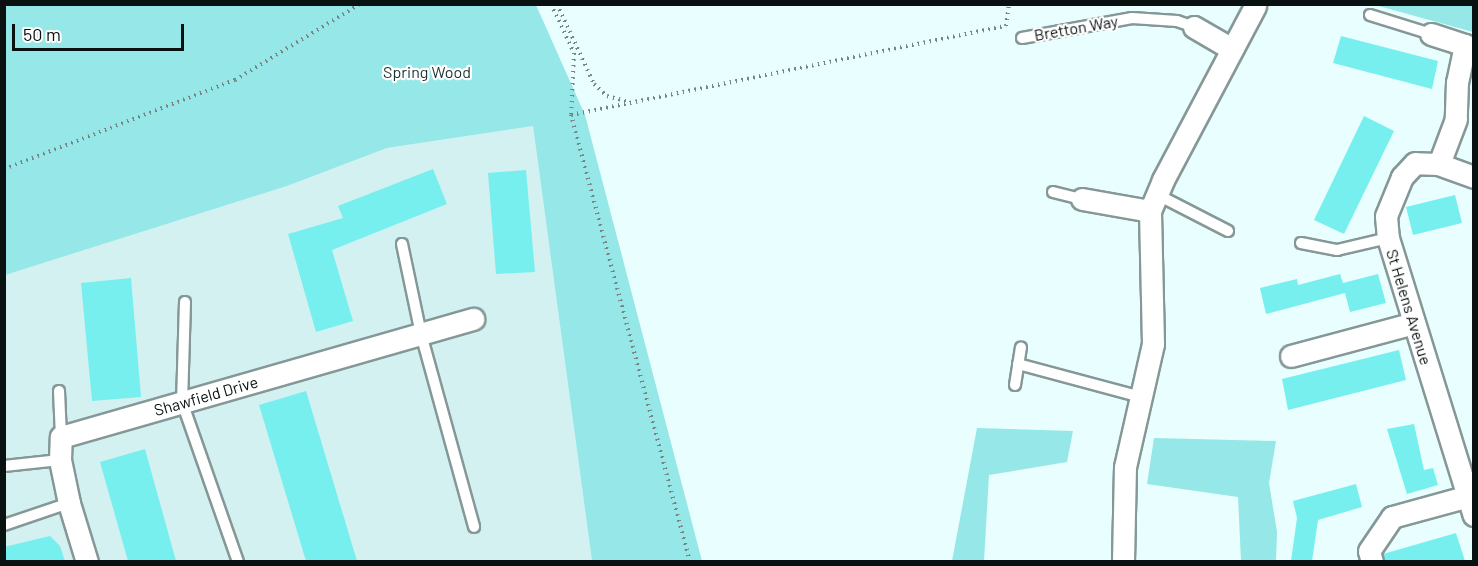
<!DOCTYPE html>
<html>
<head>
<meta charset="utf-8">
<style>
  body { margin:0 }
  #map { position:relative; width:1478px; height:566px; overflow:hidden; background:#e9fefe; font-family:Barlow,sans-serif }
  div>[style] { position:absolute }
  .built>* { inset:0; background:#d3f1f0 }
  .green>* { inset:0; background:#96e7e7 }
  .building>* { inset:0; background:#77efef }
  .path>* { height:4px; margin-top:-2px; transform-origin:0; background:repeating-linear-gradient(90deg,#788585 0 1.5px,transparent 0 6px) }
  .roads { filter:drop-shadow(2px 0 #859897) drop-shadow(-2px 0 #859897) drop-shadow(0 2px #859897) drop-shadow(0 -2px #859897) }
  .lane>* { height:10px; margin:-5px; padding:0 5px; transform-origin:5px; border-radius:5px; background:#fff }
  .street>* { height:21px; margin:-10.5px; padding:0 10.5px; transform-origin:10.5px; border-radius:10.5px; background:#fff }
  span { translate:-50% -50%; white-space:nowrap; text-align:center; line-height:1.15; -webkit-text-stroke:4.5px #fff; paint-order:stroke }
  .street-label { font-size:16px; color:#0a1111 }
  .park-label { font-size:16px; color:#1c3232 }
  .frame { position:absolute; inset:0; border:6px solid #0a1111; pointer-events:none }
  .scale { position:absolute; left:12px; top:24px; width:172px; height:27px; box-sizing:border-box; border:3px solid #0a1111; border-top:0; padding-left:8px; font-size:18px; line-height:21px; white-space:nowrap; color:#0a1111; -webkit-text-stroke:4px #fff; paint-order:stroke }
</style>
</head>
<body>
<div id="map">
  <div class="built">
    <div style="clip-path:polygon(533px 126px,592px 561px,5px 561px,4px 275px,287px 186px,387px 148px)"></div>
  </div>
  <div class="green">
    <div style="clip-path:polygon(5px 4px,536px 5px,585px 115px,702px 561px,592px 561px,533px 126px,387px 148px,287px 186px,5px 275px)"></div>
    <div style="clip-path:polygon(1375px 5px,1473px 5px,1473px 32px)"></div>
    <div style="clip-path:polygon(977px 428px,1073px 431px,1067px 462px,989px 475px,984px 561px,952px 561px)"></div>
    <div style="clip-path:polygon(1154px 438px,1276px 441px,1269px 483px,1277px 532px,1276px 561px,1241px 561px,1238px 497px,1147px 484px)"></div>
  </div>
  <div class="building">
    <div style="clip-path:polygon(1341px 36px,1438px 61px,1432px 89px,1333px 63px)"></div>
    <div style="clip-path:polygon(1364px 116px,1394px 131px,1344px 234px,1314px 220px)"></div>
    <div style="clip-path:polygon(433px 169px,447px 204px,332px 250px,353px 321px,316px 332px,288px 234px,343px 218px,338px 206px)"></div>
    <div style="clip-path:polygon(526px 170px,535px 272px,496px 274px,488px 173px)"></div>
    <div style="clip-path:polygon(1455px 195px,1462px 223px,1413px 235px,1406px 207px)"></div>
    <div style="clip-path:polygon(1340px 274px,1343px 283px,1378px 274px,1386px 303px,1350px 312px,1345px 293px,1266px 314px,1260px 288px,1297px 279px,1298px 285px)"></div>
    <div style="clip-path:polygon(131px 278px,141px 397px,92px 401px,81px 283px)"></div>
    <div style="clip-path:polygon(1399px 350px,1406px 380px,1288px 410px,1282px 379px)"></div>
    <div style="clip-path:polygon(306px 391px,357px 561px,306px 561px,259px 405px)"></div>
    <div style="clip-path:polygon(1414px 424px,1424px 470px,1433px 468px,1438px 485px,1407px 494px,1387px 429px)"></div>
    <div style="clip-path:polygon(145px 449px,176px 561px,128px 561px,100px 462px)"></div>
    <div style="clip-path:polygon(1356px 484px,1362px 507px,1318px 520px,1312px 561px,1291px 561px,1297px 518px,1293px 501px)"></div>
    <div style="clip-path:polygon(1456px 533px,1465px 561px,1384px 561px,1383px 554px)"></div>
    <div style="clip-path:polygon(50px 536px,60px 546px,65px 561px,4px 561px,4px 547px)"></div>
  </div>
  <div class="path">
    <div style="left:551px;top:4px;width:54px;rotate:64.9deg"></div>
    <div style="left:574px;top:53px;width:62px;rotate:92.8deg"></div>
    <div style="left:557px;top:4px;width:88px;rotate:65.2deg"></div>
    <div style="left:594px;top:84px;width:18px;rotate:43deg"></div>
    <div style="left:607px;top:96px;width:20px;rotate:15deg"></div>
    <div style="left:4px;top:169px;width:248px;rotate:-21.1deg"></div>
    <div style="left:235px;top:80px;width:146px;rotate:-31.3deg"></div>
    <div style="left:690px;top:562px;width:463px;rotate:-104.9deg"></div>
    <div style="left:571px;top:115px;width:444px;rotate:-11.6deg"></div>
    <div style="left:1006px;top:26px;width:22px;rotate:-82deg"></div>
  </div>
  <div class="roads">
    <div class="lane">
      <div style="left:1370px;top:15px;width:64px;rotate:17.3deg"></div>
      <div style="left:1022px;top:38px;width:112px;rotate:-10.3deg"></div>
      <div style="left:1132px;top:18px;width:45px;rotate:3.8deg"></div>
      <div style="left:1177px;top:21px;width:18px;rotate:19deg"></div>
      <div style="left:1053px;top:192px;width:30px;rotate:14deg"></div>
      <div style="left:1156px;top:194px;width:81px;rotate:27.2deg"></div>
      <div style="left:1301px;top:243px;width:37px;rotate:11deg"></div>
      <div style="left:1337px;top:250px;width:52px;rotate:-13.2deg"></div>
      <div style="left:402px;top:244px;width:92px;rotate:78.1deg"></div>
      <div style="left:421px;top:334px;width:200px;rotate:74.6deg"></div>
      <div style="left:185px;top:302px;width:100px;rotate:91.7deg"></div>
      <div style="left:182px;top:402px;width:170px;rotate:70.7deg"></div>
      <div style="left:1018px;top:364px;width:127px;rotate:15deg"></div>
      <div style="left:1015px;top:385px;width:38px;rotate:-81deg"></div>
      <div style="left:59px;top:391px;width:46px;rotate:87.5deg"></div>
      <div style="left:4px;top:466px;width:56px;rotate:-6.1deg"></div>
      <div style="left:4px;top:525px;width:69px;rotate:-18.7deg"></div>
    </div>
    <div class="street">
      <div style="left:1194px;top:27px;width:44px;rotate:30.1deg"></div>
      <div style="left:1431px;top:34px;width:36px;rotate:18deg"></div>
      <div style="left:1465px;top:45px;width:38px;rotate:102deg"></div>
      <div style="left:1457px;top:82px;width:37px;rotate:92deg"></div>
      <div style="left:1456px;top:119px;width:48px;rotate:110.7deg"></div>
      <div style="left:1474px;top:177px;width:37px;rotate:-160deg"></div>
      <div style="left:1439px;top:164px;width:24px;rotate:-178deg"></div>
      <div style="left:1415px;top:163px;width:19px;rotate:133deg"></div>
      <div style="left:1402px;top:177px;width:42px;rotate:112.3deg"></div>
      <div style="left:1386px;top:216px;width:22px;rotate:85deg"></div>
      <div style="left:1388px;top:238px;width:290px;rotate:72.8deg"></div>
      <div style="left:1082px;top:199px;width:69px;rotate:10deg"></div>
      <div style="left:1291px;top:356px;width:127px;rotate:-15deg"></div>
      <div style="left:87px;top:562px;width:62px;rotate:-107deg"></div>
      <div style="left:69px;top:503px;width:44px;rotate:-101.8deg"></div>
      <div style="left:60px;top:460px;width:23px;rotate:-88deg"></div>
      <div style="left:61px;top:437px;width:429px;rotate:-16deg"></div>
      <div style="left:1123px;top:562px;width:95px;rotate:-88.8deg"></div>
      <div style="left:1125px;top:467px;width:126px;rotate:-77.2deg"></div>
      <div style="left:1153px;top:344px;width:133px;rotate:-91.3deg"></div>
      <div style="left:1150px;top:211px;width:34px;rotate:-67deg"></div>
      <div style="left:1163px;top:180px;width:197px;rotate:-62.1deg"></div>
      <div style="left:1372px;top:562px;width:11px;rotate:-105deg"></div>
      <div style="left:1369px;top:551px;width:41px;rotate:-55.9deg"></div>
      <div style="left:1392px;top:517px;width:79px;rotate:-15.4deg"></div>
    </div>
  </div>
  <div class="street-label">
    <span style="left:1076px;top:28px;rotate:-10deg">Bretton Way</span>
    <span style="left:1409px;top:307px;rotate:73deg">St Helens Avenue</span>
    <span style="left:206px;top:396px;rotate:-16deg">Shawfield Drive</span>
  </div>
  <div class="park-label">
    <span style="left:427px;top:72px">Spring Wood</span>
  </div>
  <div class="frame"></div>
  <div class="scale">50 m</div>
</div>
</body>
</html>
